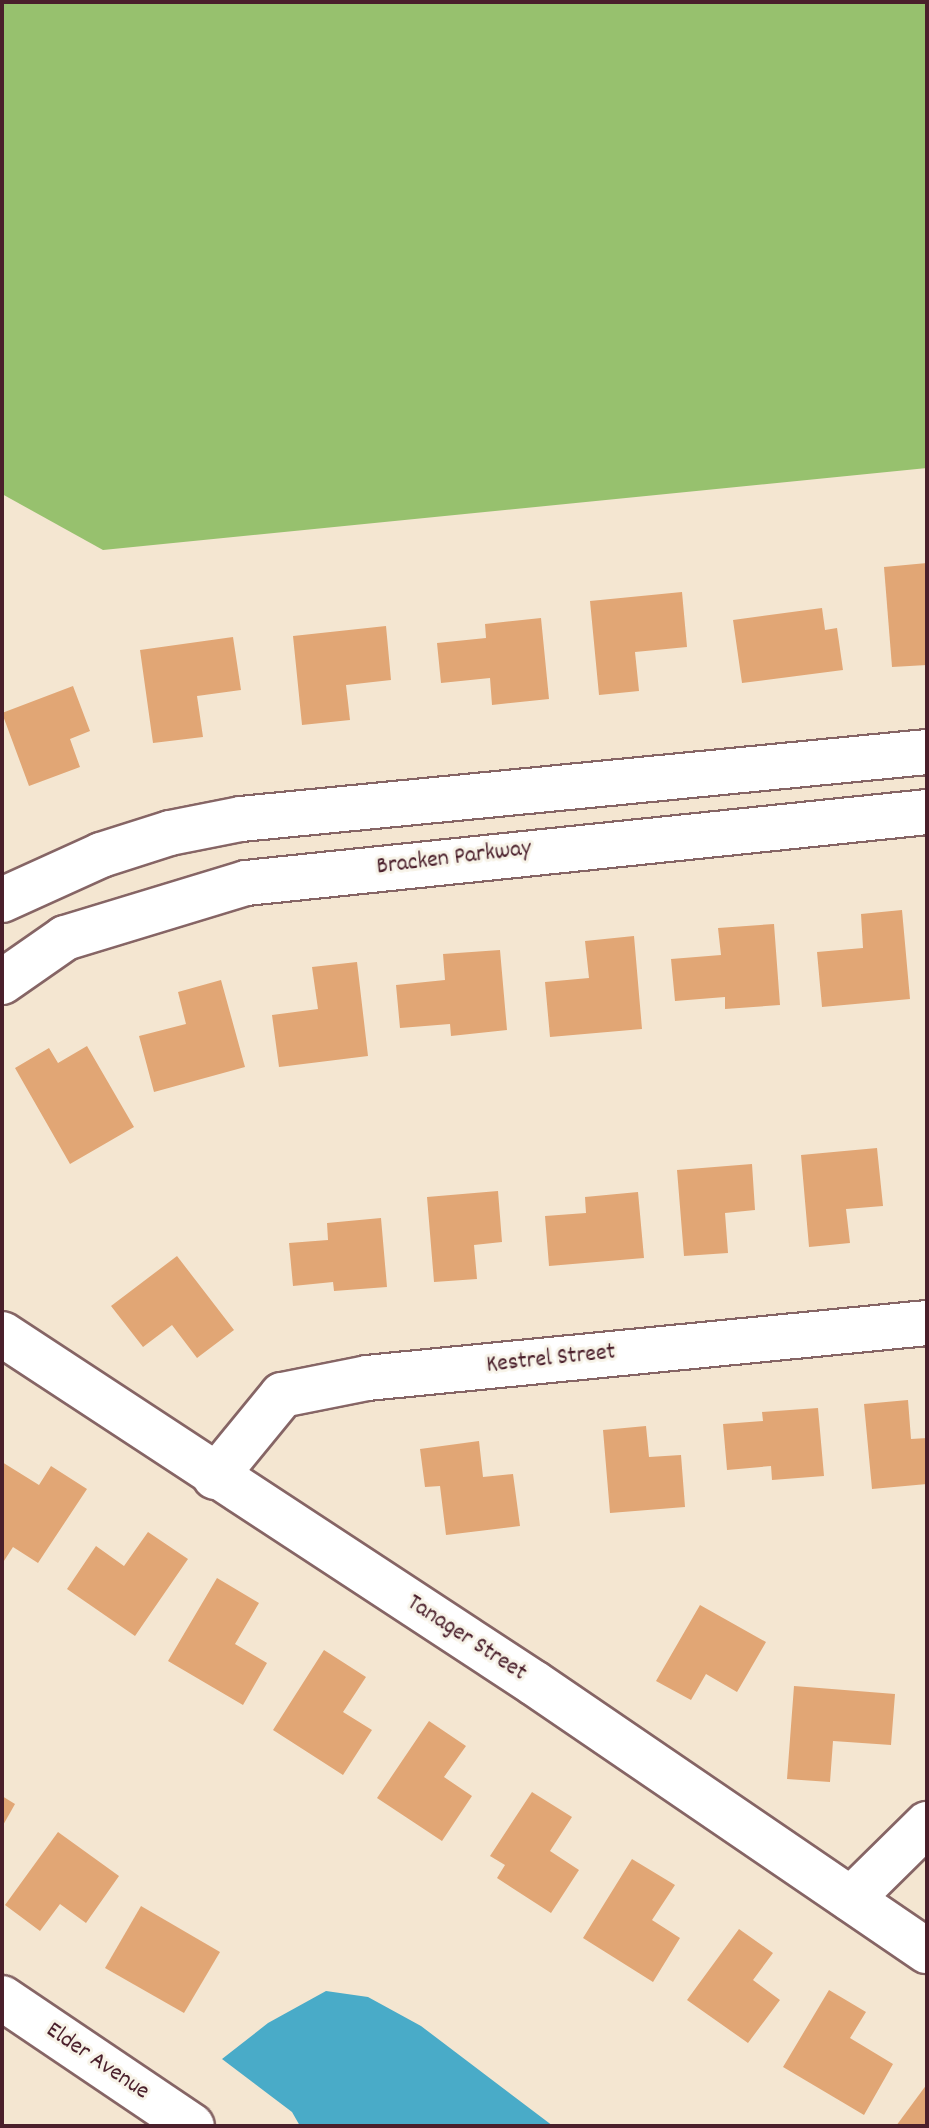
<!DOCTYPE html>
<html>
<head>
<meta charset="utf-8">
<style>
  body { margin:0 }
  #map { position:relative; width:929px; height:2128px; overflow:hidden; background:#f4e6d1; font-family:Dekko,sans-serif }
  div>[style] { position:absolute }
  .green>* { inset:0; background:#97c16e }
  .water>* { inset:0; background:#49abc8 }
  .building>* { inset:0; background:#e1a675 }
  .roads { filter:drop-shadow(2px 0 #866565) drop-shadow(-2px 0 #866565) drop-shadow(0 2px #866565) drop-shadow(0 -2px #866565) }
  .minor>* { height:44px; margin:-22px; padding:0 22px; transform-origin:22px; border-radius:22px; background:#fff }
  span { translate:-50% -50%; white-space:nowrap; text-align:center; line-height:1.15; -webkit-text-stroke:6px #f7f3e8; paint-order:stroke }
  .street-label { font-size:24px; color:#4a1f2b }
  .frame { position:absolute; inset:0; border:4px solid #4a1f2b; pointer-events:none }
</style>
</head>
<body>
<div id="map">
  <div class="green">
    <div style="clip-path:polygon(2px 2px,927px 2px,927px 468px,103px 550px,2px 494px)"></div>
  </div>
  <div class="water">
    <div style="clip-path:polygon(326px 1991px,368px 1997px,421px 2026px,553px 2126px,300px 2126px,292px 2112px,222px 2059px,268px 2023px)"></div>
  </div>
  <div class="building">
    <div style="clip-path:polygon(927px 563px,927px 665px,892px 667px,884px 567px)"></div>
    <div style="clip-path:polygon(682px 592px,687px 647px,635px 652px,639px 691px,599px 695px,590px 601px)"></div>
    <div style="clip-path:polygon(822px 608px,825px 630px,837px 628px,843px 670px,742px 683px,733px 620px)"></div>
    <div style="clip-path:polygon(541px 618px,549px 699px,492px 705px,490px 678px,441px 683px,437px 643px,486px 638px,485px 624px)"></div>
    <div style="clip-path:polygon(386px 626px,391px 680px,346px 685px,350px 720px,302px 725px,293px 636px)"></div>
    <div style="clip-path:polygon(233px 637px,241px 690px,197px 696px,203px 737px,153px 743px,140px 650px)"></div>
    <div style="clip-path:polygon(73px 686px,90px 731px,70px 739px,80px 767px,29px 786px,2px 713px)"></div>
    <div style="clip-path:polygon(902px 910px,910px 999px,822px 1007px,817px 952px,863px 948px,861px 914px)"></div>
    <div style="clip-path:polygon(774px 924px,780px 1005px,725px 1009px,725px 997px,675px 1001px,671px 959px,721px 955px,718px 928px)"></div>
    <div style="clip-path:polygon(634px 936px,642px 1029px,550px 1037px,545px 982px,589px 978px,585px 941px)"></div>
    <div style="clip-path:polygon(500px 950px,507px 1030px,451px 1036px,450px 1024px,400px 1028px,396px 985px,445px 980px,443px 954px)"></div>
    <div style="clip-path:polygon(357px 962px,368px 1056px,279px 1067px,272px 1015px,318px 1009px,312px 967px)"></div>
    <div style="clip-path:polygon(221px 980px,245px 1067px,154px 1092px,139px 1036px,186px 1024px,178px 992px)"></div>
    <div style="clip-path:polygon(87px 1046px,134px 1127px,70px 1164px,15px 1068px,49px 1048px,58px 1063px)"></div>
    <div style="clip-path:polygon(877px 1148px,883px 1206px,846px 1209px,850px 1243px,809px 1247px,801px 1155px)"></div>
    <div style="clip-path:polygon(752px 1164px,755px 1210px,725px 1213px,728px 1253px,684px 1256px,677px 1170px)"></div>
    <div style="clip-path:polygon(498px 1191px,502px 1242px,474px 1245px,477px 1279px,434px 1282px,427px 1197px)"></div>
    <div style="clip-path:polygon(638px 1192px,644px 1258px,549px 1266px,545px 1216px,586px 1213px,585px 1197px)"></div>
    <div style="clip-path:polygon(381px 1218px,387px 1287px,334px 1291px,333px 1282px,293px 1286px,289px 1243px,328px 1240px,327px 1223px)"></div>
    <div style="clip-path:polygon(177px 1256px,234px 1330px,197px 1358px,172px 1325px,143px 1347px,111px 1306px)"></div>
    <div style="clip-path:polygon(908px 1400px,911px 1439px,927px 1438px,927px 1484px,872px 1489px,864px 1404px)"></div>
    <div style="clip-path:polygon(818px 1408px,824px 1476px,772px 1480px,771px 1466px,727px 1470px,723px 1424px,763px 1421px,762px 1412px)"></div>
    <div style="clip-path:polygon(646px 1426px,649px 1457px,681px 1455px,685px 1507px,610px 1513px,603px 1430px)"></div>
    <div style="clip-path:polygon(479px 1441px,483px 1477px,513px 1474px,520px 1526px,446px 1535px,440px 1486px,425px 1487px,420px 1449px)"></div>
    <div style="clip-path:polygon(2px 1462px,39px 1485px,51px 1466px,87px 1489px,38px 1563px,13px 1547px,2px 1564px)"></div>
    <div style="clip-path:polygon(148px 1532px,188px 1559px,135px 1636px,67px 1589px,96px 1546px,124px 1566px)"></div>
    <div style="clip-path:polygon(217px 1578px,259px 1603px,235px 1644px,267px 1663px,243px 1705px,168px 1661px)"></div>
    <div style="clip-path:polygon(700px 1605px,766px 1642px,737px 1692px,706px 1674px,691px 1700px,656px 1681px)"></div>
    <div style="clip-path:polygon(324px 1650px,366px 1677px,343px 1712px,372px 1730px,343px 1775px,273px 1730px)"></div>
    <div style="clip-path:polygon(794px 1686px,895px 1694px,891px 1745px,833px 1741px,830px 1782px,787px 1779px)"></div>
    <div style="clip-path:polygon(429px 1721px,466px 1746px,444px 1777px,472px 1796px,442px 1841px,377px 1798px)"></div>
    <div style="clip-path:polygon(532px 1792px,572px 1817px,550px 1851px,579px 1870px,551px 1913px,497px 1878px,505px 1865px,490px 1856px)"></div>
    <div style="clip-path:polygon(2px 1796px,15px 1804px,2px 1827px)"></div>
    <div style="clip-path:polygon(58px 1832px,119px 1876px,86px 1923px,60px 1904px,40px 1931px,5px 1905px)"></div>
    <div style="clip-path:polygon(632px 1859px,675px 1885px,652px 1920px,680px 1938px,653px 1982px,583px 1938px)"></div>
    <div style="clip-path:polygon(141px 1906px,220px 1952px,184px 2013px,105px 1968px)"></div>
    <div style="clip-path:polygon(739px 1929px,773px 1953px,753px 1980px,780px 2000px,748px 2043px,687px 2000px)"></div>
    <div style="clip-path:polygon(829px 1990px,866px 2012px,850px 2038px,893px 2064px,864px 2115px,783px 2067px)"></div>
    <div style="clip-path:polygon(927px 2084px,927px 2126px,896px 2126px)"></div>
  </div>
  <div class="roads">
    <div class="minor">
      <div style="left:2px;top:900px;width:109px;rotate:-24.4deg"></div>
      <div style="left:101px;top:855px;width:72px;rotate:-17.7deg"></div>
      <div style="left:170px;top:833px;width:72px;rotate:-11.2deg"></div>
      <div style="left:241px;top:819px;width:689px;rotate:-5.58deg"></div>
      <div style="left:2px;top:982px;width:77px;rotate:-34.9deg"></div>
      <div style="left:65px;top:938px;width:189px;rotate:-16.9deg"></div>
      <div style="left:246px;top:883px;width:685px;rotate:-5.95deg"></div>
      <div style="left:2px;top:1334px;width:636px;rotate:33.27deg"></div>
      <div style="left:534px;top:1683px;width:476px;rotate:34.3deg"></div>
      <div style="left:215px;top:1477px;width:106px;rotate:-50.7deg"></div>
      <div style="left:282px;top:1395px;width:87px;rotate:-11.3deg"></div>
      <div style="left:367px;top:1378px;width:563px;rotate:-5.61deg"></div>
      <div style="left:851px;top:1899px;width:107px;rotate:-44.6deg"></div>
      <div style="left:2px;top:1998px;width:229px;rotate:34deg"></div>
    </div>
  </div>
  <div class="street-label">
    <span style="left:454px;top:859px;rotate:-7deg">Bracken Parkway</span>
    <span style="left:551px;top:1360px;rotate:-6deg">Kestrel Street</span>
    <span style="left:466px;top:1639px;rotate:33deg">Tanager Street</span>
    <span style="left:97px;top:2062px;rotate:34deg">Elder Avenue</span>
  </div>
  <div class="frame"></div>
</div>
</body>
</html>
